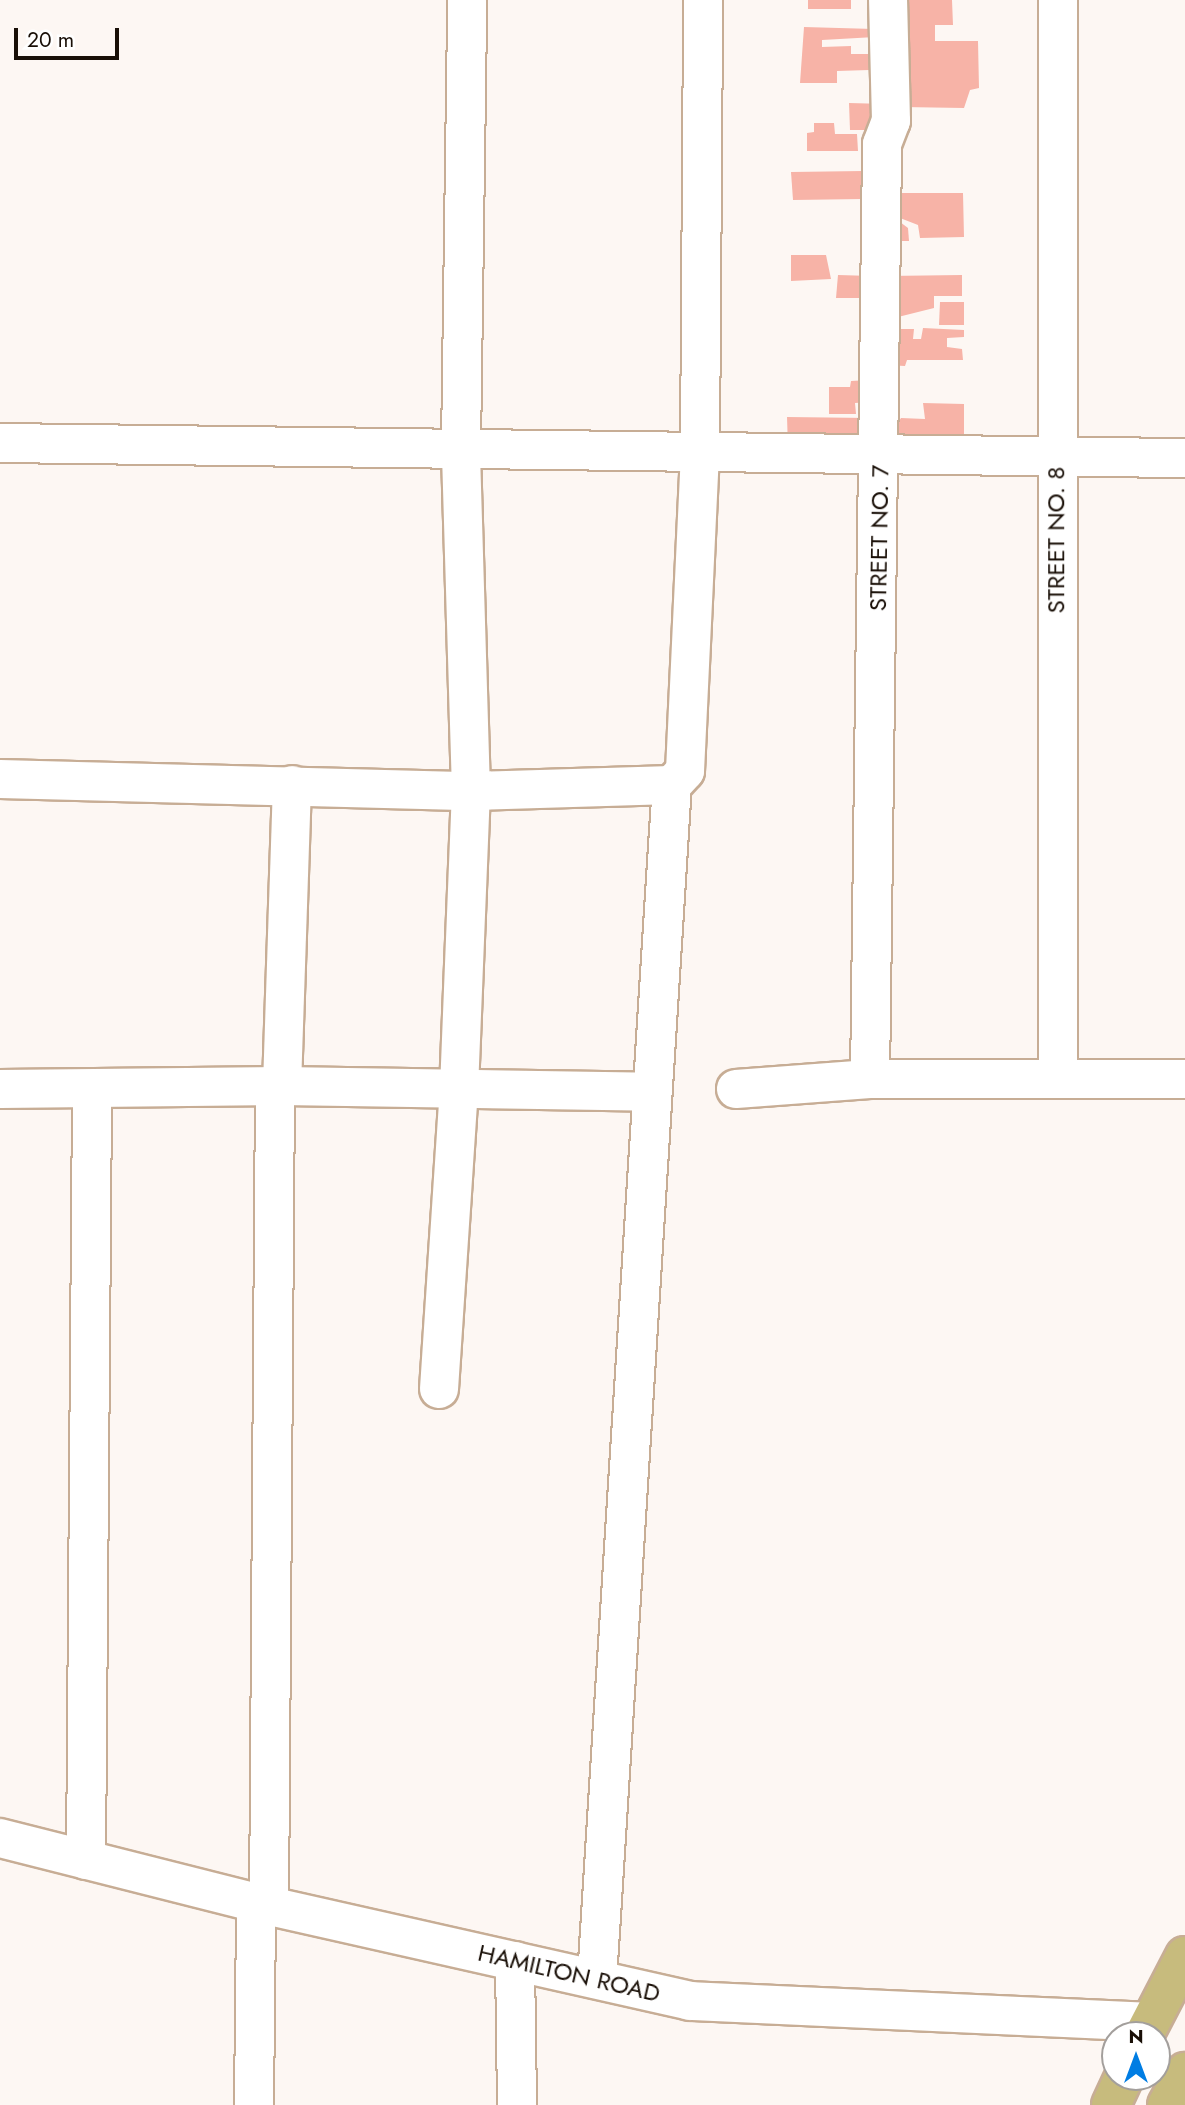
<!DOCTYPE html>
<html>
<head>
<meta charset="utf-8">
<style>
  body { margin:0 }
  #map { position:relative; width:1185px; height:2105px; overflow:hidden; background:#fdf7f3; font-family:Jost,sans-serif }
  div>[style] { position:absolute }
  .building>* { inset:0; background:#f7b3a7 }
  .roads { filter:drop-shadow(2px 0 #c7ad95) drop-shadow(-2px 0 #c7ad95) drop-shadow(0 2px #c7ad95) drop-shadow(0 -2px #c7ad95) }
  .minor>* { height:38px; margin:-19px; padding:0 19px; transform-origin:19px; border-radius:19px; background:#fff }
  .major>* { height:38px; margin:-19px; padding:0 19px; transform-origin:19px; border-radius:19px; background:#c7bb7d }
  span { translate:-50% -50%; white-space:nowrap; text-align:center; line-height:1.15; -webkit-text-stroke:5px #fff; paint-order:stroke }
  .street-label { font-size:24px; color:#190f07 }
  .north { position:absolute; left:1101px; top:2021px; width:70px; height:70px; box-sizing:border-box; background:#fff; border:2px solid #a39f9c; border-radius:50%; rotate:0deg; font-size:19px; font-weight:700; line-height:28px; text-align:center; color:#190f07 }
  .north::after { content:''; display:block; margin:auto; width:24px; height:32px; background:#007de3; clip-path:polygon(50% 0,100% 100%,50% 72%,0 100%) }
  .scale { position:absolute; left:14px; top:28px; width:105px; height:32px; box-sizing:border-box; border:4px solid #190f07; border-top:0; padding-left:9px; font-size:21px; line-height:24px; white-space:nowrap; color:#190f07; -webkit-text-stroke:5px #fff; paint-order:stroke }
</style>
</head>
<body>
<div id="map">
  <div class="building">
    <div style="clip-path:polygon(808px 0,851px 0,851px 9px,808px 9px)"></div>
    <div style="clip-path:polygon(901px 0,952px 0,953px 25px,935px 25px,935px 41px,978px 41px,979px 88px,970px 90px,964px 108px,902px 107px)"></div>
    <div style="clip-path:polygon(804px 27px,874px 29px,875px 37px,822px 40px,822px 47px,851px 46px,851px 54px,882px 54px,882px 65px,870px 66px,869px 70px,837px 71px,837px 83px,800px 83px)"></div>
    <div style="clip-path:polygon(849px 103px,886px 104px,872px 130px,850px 130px)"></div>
    <div style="clip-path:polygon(814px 123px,834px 123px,835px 134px,857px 134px,858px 151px,807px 151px,807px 133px,814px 132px)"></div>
    <div style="clip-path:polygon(863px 171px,863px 199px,793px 200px,791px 172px)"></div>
    <div style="clip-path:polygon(901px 193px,963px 193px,964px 237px,920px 238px,918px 225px,900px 218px)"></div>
    <div style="clip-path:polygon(896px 219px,908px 228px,909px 241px,894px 241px)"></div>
    <div style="clip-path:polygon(791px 255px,826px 255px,831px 279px,791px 281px)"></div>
    <div style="clip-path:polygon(838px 275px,872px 276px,872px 298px,836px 298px)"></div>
    <div style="clip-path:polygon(962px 275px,962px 296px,934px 296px,934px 308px,886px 320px,887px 276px)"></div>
    <div style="clip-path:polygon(940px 302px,964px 302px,964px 325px,939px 325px)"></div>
    <div style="clip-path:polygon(923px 328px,964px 330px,964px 337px,947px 338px,947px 347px,962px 349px,963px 360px,907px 360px,905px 366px,885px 365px,884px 329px,914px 329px,913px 339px,921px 339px)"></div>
    <div style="clip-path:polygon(869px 380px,870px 402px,855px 403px,856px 414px,829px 414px,829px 387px,850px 387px,851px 381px)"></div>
    <div style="clip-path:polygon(923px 403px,964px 404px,964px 445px,884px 445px,901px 418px,925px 419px)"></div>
    <div style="clip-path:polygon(787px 417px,869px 418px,870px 449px,788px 447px)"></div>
  </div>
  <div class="roads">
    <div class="minor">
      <div style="left:0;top:443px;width:1185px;rotate:0.73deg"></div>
      <div style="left:0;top:779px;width:471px;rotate:1.5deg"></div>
      <div style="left:471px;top:791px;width:201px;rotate:-1.7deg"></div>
      <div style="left:870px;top:1079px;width:935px;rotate:-89.26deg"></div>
      <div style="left:882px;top:144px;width:25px;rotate:-69deg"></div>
      <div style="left:891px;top:121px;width:121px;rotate:-91.4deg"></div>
      <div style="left:1058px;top:1079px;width:1079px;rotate:-90deg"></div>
      <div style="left:282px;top:1086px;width:301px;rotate:-88.1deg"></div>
      <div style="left:0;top:1089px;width:282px;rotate:-0.6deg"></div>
      <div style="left:282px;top:1086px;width:370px;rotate:0.9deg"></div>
      <div style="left:736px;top:1089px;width:134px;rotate:-4.3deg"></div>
      <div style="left:870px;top:1079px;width:315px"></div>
      <div style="left:439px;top:1389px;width:301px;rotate:-86.2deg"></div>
      <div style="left:459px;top:1089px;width:298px;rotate:-87.7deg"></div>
      <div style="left:471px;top:791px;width:344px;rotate:-91.7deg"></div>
      <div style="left:461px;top:447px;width:447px;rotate:-89.2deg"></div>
      <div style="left:0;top:1838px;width:264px;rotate:14.2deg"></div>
      <div style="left:256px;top:1903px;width:445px;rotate:12.7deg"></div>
      <div style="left:690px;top:2001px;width:460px;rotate:2.6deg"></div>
      <div style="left:86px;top:1860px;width:771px;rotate:-89.55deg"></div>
      <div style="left:269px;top:1905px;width:818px;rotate:-89.58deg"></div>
      <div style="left:515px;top:1961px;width:144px;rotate:89.2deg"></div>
      <div style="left:597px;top:1979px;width:1196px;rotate:-86.41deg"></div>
      <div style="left:672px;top:785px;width:19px;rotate:-47deg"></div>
      <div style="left:685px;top:771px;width:321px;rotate:-87.3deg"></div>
      <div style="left:700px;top:450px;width:450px;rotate:-89.6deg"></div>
      <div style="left:254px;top:2105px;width:202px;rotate:-89.4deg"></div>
    </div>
    <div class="major">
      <div style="left:1144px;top:2035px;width:89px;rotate:-62.6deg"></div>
      <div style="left:1111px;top:2105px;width:31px;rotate:-65deg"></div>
      <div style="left:1167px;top:2105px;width:38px;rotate:-61deg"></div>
    </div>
  </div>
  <div class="street-label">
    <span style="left:879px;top:538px;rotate:-89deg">STREET NO. 7</span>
    <span style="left:1056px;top:540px;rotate:-90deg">STREET NO. 8</span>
    <span style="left:569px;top:1973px;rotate:13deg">HAMILTON ROAD</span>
  </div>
  <div class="north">N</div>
  <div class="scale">20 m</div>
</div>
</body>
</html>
